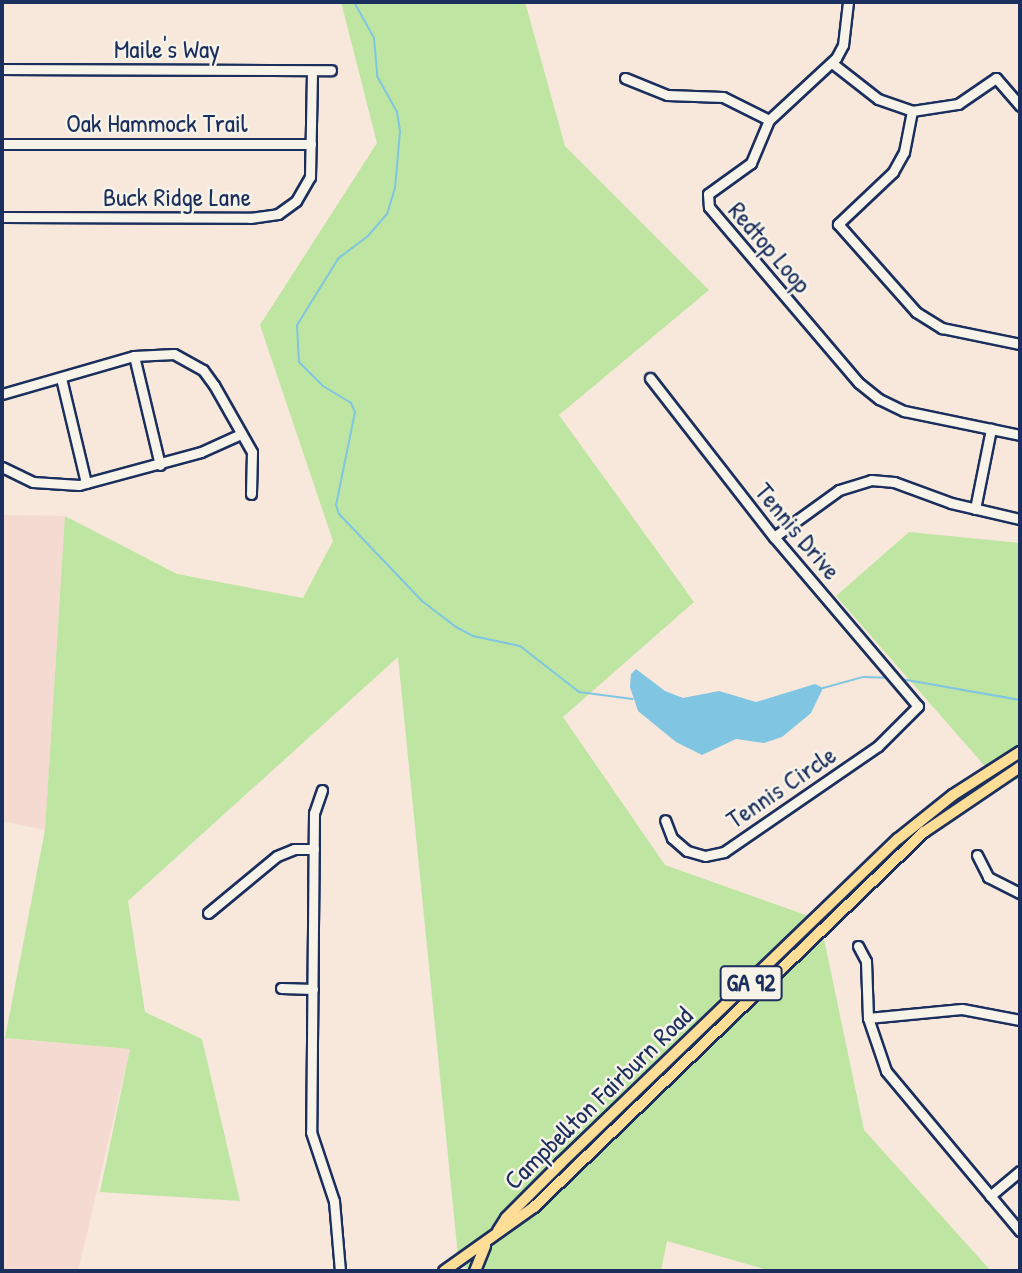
<!DOCTYPE html>
<html>
<head>
<meta charset="utf-8">
<style>
  body { margin:0 }
  #map { position:relative; width:1022px; height:1273px; overflow:hidden; background:#f8e7db; font-family:"Patrick Hand",sans-serif }
  div>[style] { position:absolute }
  .built>* { inset:0; background:#f4dad0 }
  .green>* { inset:0; background:#bee6a2 }
  .water>* { inset:0; background:#80c5e1 }
  .stream>* { height:2px; margin:-1px; padding:0 1px; transform-origin:1px; border-radius:1px; background:#80c5e1 }
  .roads { filter:drop-shadow(2px 0 #1b2f5e) drop-shadow(-2px 0 #1b2f5e) drop-shadow(0 2px #1b2f5e) drop-shadow(0 -2px #1b2f5e) }
  .minor>* { height:9px; margin:-4.5px; padding:0 4.5px; transform-origin:4.5px; border-radius:4.5px; background:#f7f3e8 }
  .major>* { height:10px; margin:-5px; padding:0 5px; transform-origin:5px; border-radius:5px; background:#fedd96 }
  span { translate:-50% -50%; white-space:nowrap; text-align:center; line-height:1.15; -webkit-text-stroke:5px #f7f3e8; paint-order:stroke }
  .shield-label span { padding:2px 5px; background:#f7f3e8; border:2px solid; border-radius:5px; -webkit-text-stroke-width:0 }
  .shield-label { font-size:24px; color:#1b2f5e; font-weight:700 }
  .street-label { font-size:26px; color:#1b2f5e }
  .frame { position:absolute; inset:0; border:4px solid #1b2f5e; pointer-events:none }
</style>
</head>
<body>
<div id="map">
  <div class="built">
    <div style="clip-path:polygon(2px 515px,65px 516px,45px 830px,2px 821px)"></div>
    <div style="clip-path:polygon(2px 1038px,130px 1049px,78px 1271px,2px 1271px)"></div>
  </div>
  <div class="green">
    <div style="clip-path:polygon(341px 2px,525px 2px,565px 146px,709px 290px,559px 415px,694px 602px,563px 717px,665px 865px,820px 920px,864px 1130px,991px 1271px,771px 1271px,667px 1241px,661px 1271px,467px 1271px,458px 1256px,398px 657px,128px 901px,145px 1012px,202px 1039px,240px 1201px,100px 1192px,130px 1049px,5px 1038px,45px 830px,65px 516px,177px 574px,303px 598px,333px 541px,260px 325px,377px 143px)"></div>
    <div style="clip-path:polygon(909px 532px,1020px 543px,1020px 781px,990px 772px,836px 596px)"></div>
  </div>
  <div class="water">
    <div style="clip-path:polygon(636px 669px,665px 691px,683px 698px,719px 691px,756px 702px,815px 684px,823px 688px,811px 713px,782px 737px,764px 743px,736px 739px,702px 755px,676px 742px,638px 711px,630px 687px,631px 674px)"></div>
  </div>
  <div class="stream">
    <div style="left:354px;top:2px;width:41px;rotate:60.9deg"></div>
    <div style="left:374px;top:38px;width:38px;rotate:85deg"></div>
    <div style="left:377px;top:76px;width:41px;rotate:60.9deg"></div>
    <div style="left:397px;top:112px;width:19px;rotate:81deg"></div>
    <div style="left:400px;top:131px;width:57px;rotate:95deg"></div>
    <div style="left:395px;top:188px;width:27px;rotate:107deg"></div>
    <div style="left:387px;top:214px;width:29px;rotate:131deg"></div>
    <div style="left:368px;top:236px;width:38px;rotate:143deg"></div>
    <div style="left:338px;top:259px;width:78px;rotate:121.8deg"></div>
    <div style="left:297px;top:325px;width:37px;rotate:87deg"></div>
    <div style="left:299px;top:362px;width:34px;rotate:45deg"></div>
    <div style="left:323px;top:386px;width:33px;rotate:31deg"></div>
    <div style="left:351px;top:403px;width:10px;rotate:66deg"></div>
    <div style="left:355px;top:412px;width:95px;rotate:101.5deg"></div>
    <div style="left:336px;top:505px;width:9px;rotate:72deg"></div>
    <div style="left:339px;top:514px;width:120px;rotate:46.3deg"></div>
    <div style="left:422px;top:601px;width:43px;rotate:37.4deg"></div>
    <div style="left:456px;top:627px;width:19px;rotate:28deg"></div>
    <div style="left:473px;top:636px;width:48px;rotate:12deg"></div>
    <div style="left:520px;top:646px;width:75px;rotate:37.9deg"></div>
    <div style="left:579px;top:692px;width:54px;rotate:7.4deg"></div>
    <div style="left:901px;top:679px;width:121px;rotate:10deg"></div>
    <div style="left:823px;top:688px;width:41px;rotate:-15.4deg"></div>
    <div style="left:863px;top:677px;width:25px;rotate:2deg"></div>
  </div>
  <div class="roads">
    <div class="minor">
      <div style="left:848px;top:2px;width:43px;rotate:96.6deg"></div>
      <div style="left:843px;top:45px;width:15px;rotate:118deg"></div>
      <div style="left:836px;top:58px;width:91px;rotate:137.2deg"></div>
      <div style="left:769px;top:120px;width:47px;rotate:112.7deg"></div>
      <div style="left:751px;top:163px;width:53px;rotate:144.2deg"></div>
      <div style="left:708px;top:194px;width:13px;rotate:86deg"></div>
      <div style="left:709px;top:207px;width:231px;rotate:49.6deg"></div>
      <div style="left:859px;top:383px;width:26px;rotate:39deg"></div>
      <div style="left:879px;top:399px;width:28px;rotate:26deg"></div>
      <div style="left:904px;top:411px;width:118px;rotate:11.7deg"></div>
      <div style="left:832px;top:63px;width:58px;rotate:38deg"></div>
      <div style="left:878px;top:99px;width:36px;rotate:19deg"></div>
      <div style="left:912px;top:111px;width:47px;rotate:-8.7deg"></div>
      <div style="left:958px;top:104px;width:46px;rotate:-34.4deg"></div>
      <div style="left:996px;top:78px;width:37px;rotate:49deg"></div>
      <div style="left:2px;top:69px;width:329px;rotate:0.2deg"></div>
      <div style="left:625px;top:78px;width:45px;rotate:22deg"></div>
      <div style="left:667px;top:95px;width:56px;rotate:2deg"></div>
      <div style="left:723px;top:97px;width:51px;rotate:26.6deg"></div>
      <div style="left:912px;top:111px;width:42px;rotate:101deg"></div>
      <div style="left:904px;top:152px;width:23px;rotate:119deg"></div>
      <div style="left:893px;top:172px;width:76px;rotate:136.6deg"></div>
      <div style="left:838px;top:224px;width:118px;rotate:48.4deg"></div>
      <div style="left:916px;top:312px;width:31px;rotate:32deg"></div>
      <div style="left:942px;top:328px;width:80px;rotate:11.6deg"></div>
      <div style="left:2px;top:144px;width:309px"></div>
      <div style="left:2px;top:217px;width:248px;rotate:0.2deg"></div>
      <div style="left:250px;top:218px;width:28px;rotate:-8deg"></div>
      <div style="left:278px;top:214px;width:22px;rotate:-36deg"></div>
      <div style="left:296px;top:201px;width:28px;rotate:-60deg"></div>
      <div style="left:310px;top:177px;width:106px;rotate:-88.9deg"></div>
      <div style="left:134px;top:356px;width:112px;rotate:76.6deg"></div>
      <div style="left:61px;top:378px;width:108px;rotate:76.6deg"></div>
      <div style="left:650px;top:378px;width:202px;rotate:52.1deg"></div>
      <div style="left:774px;top:537px;width:222px;rotate:49.6deg"></div>
      <div style="left:918px;top:706px;width:57px;rotate:135deg"></div>
      <div style="left:878px;top:746px;width:187px;rotate:145.5deg"></div>
      <div style="left:724px;top:852px;width:19px;rotate:168deg"></div>
      <div style="left:705px;top:856px;width:19px;rotate:-164deg"></div>
      <div style="left:687px;top:851px;width:20px;rotate:-139deg"></div>
      <div style="left:672px;top:838px;width:19px;rotate:-111deg"></div>
      <div style="left:2px;top:394px;width:137px;rotate:-16.1deg"></div>
      <div style="left:134px;top:356px;width:40px;rotate:-2.9deg"></div>
      <div style="left:174px;top:354px;width:33px;rotate:29deg"></div>
      <div style="left:203px;top:370px;width:19px;rotate:54deg"></div>
      <div style="left:214px;top:385px;width:77px;rotate:60.4deg"></div>
      <div style="left:252px;top:452px;width:42px;rotate:91.4deg"></div>
      <div style="left:2px;top:467px;width:34px;rotate:26deg"></div>
      <div style="left:33px;top:482px;width:46px;rotate:3.7deg"></div>
      <div style="left:79px;top:485px;width:126px;rotate:-15.1deg"></div>
      <div style="left:201px;top:452px;width:44px;rotate:-24.2deg"></div>
      <div style="left:975px;top:509px;width:82px;rotate:-78.7deg"></div>
      <div style="left:774px;top:537px;width:80px;rotate:-35.9deg"></div>
      <div style="left:839px;top:490px;width:34px;rotate:-17deg"></div>
      <div style="left:871px;top:480px;width:23px;rotate:5deg"></div>
      <div style="left:894px;top:482px;width:61px;rotate:20.2deg"></div>
      <div style="left:951px;top:503px;width:71px;rotate:13.1deg"></div>
      <div style="left:322px;top:790px;width:24px;rotate:109deg"></div>
      <div style="left:314px;top:813px;width:319px;rotate:90.5deg"></div>
      <div style="left:311px;top:1132px;width:73px;rotate:71.6deg"></div>
      <div style="left:334px;top:1201px;width:70px;rotate:85.1deg"></div>
      <div style="left:977px;top:855px;width:25px;rotate:63deg"></div>
      <div style="left:988px;top:877px;width:36px;rotate:27deg"></div>
      <div style="left:208px;top:913px;width:89px;rotate:-39.6deg"></div>
      <div style="left:277px;top:856px;width:18px;rotate:-22deg"></div>
      <div style="left:294px;top:849px;width:20px"></div>
      <div style="left:858px;top:946px;width:17px;rotate:62deg"></div>
      <div style="left:866px;top:961px;width:57px;rotate:88deg"></div>
      <div style="left:868px;top:1018px;width:56px;rotate:71.2deg"></div>
      <div style="left:886px;top:1071px;width:209px;rotate:50.1deg"></div>
      <div style="left:281px;top:988px;width:32px;rotate:2deg"></div>
      <div style="left:868px;top:1018px;width:94px;rotate:-5.5deg"></div>
      <div style="left:962px;top:1009px;width:59px;rotate:10.7deg"></div>
      <div style="left:990px;top:1196px;width:39px;rotate:-40deg"></div>
    </div>
    <div class="major">
      <div style="left:498px;top:1231px;width:15px;rotate:-58deg"></div>
      <div style="left:506px;top:1218px;width:78px;rotate:-45deg"></div>
      <div style="left:561px;top:1163px;width:467px;rotate:-43.9deg"></div>
      <div style="left:898px;top:839px;width:70px;rotate:-38.7deg"></div>
      <div style="left:953px;top:795px;width:80px;rotate:-32.7deg"></div>
      <div style="left:444px;top:1271px;width:110px;rotate:-35.4deg"></div>
      <div style="left:534px;top:1207px;width:541px;rotate:-43.88deg"></div>
      <div style="left:924px;top:832px;width:116px;rotate:-34.1deg"></div>
      <div style="left:475px;top:1271px;width:27px;rotate:-68deg"></div>
    </div>
  </div>
  <div class="shield-label">
    <span style="left:751px;top:983px">GA 92</span>
  </div>
  <div class="street-label">
    <span style="left:167px;top:49px">Maile's Way</span>
    <span style="left:157px;top:123px">Oak Hammock Trail</span>
    <span style="left:177px;top:197px">Buck Ridge Lane</span>
    <span style="left:770px;top:247px;rotate:49deg">Redtop Loop</span>
    <span style="left:798px;top:531px;rotate:50deg">Tennis Drive</span>
    <span style="left:781px;top:787px;rotate:-34deg">Tennis Circle</span>
    <span style="left:598px;top:1098px;rotate:-44deg">Campbellton Fairburn Road</span>
  </div>
  <div class="frame"></div>
</div>
</body>
</html>
